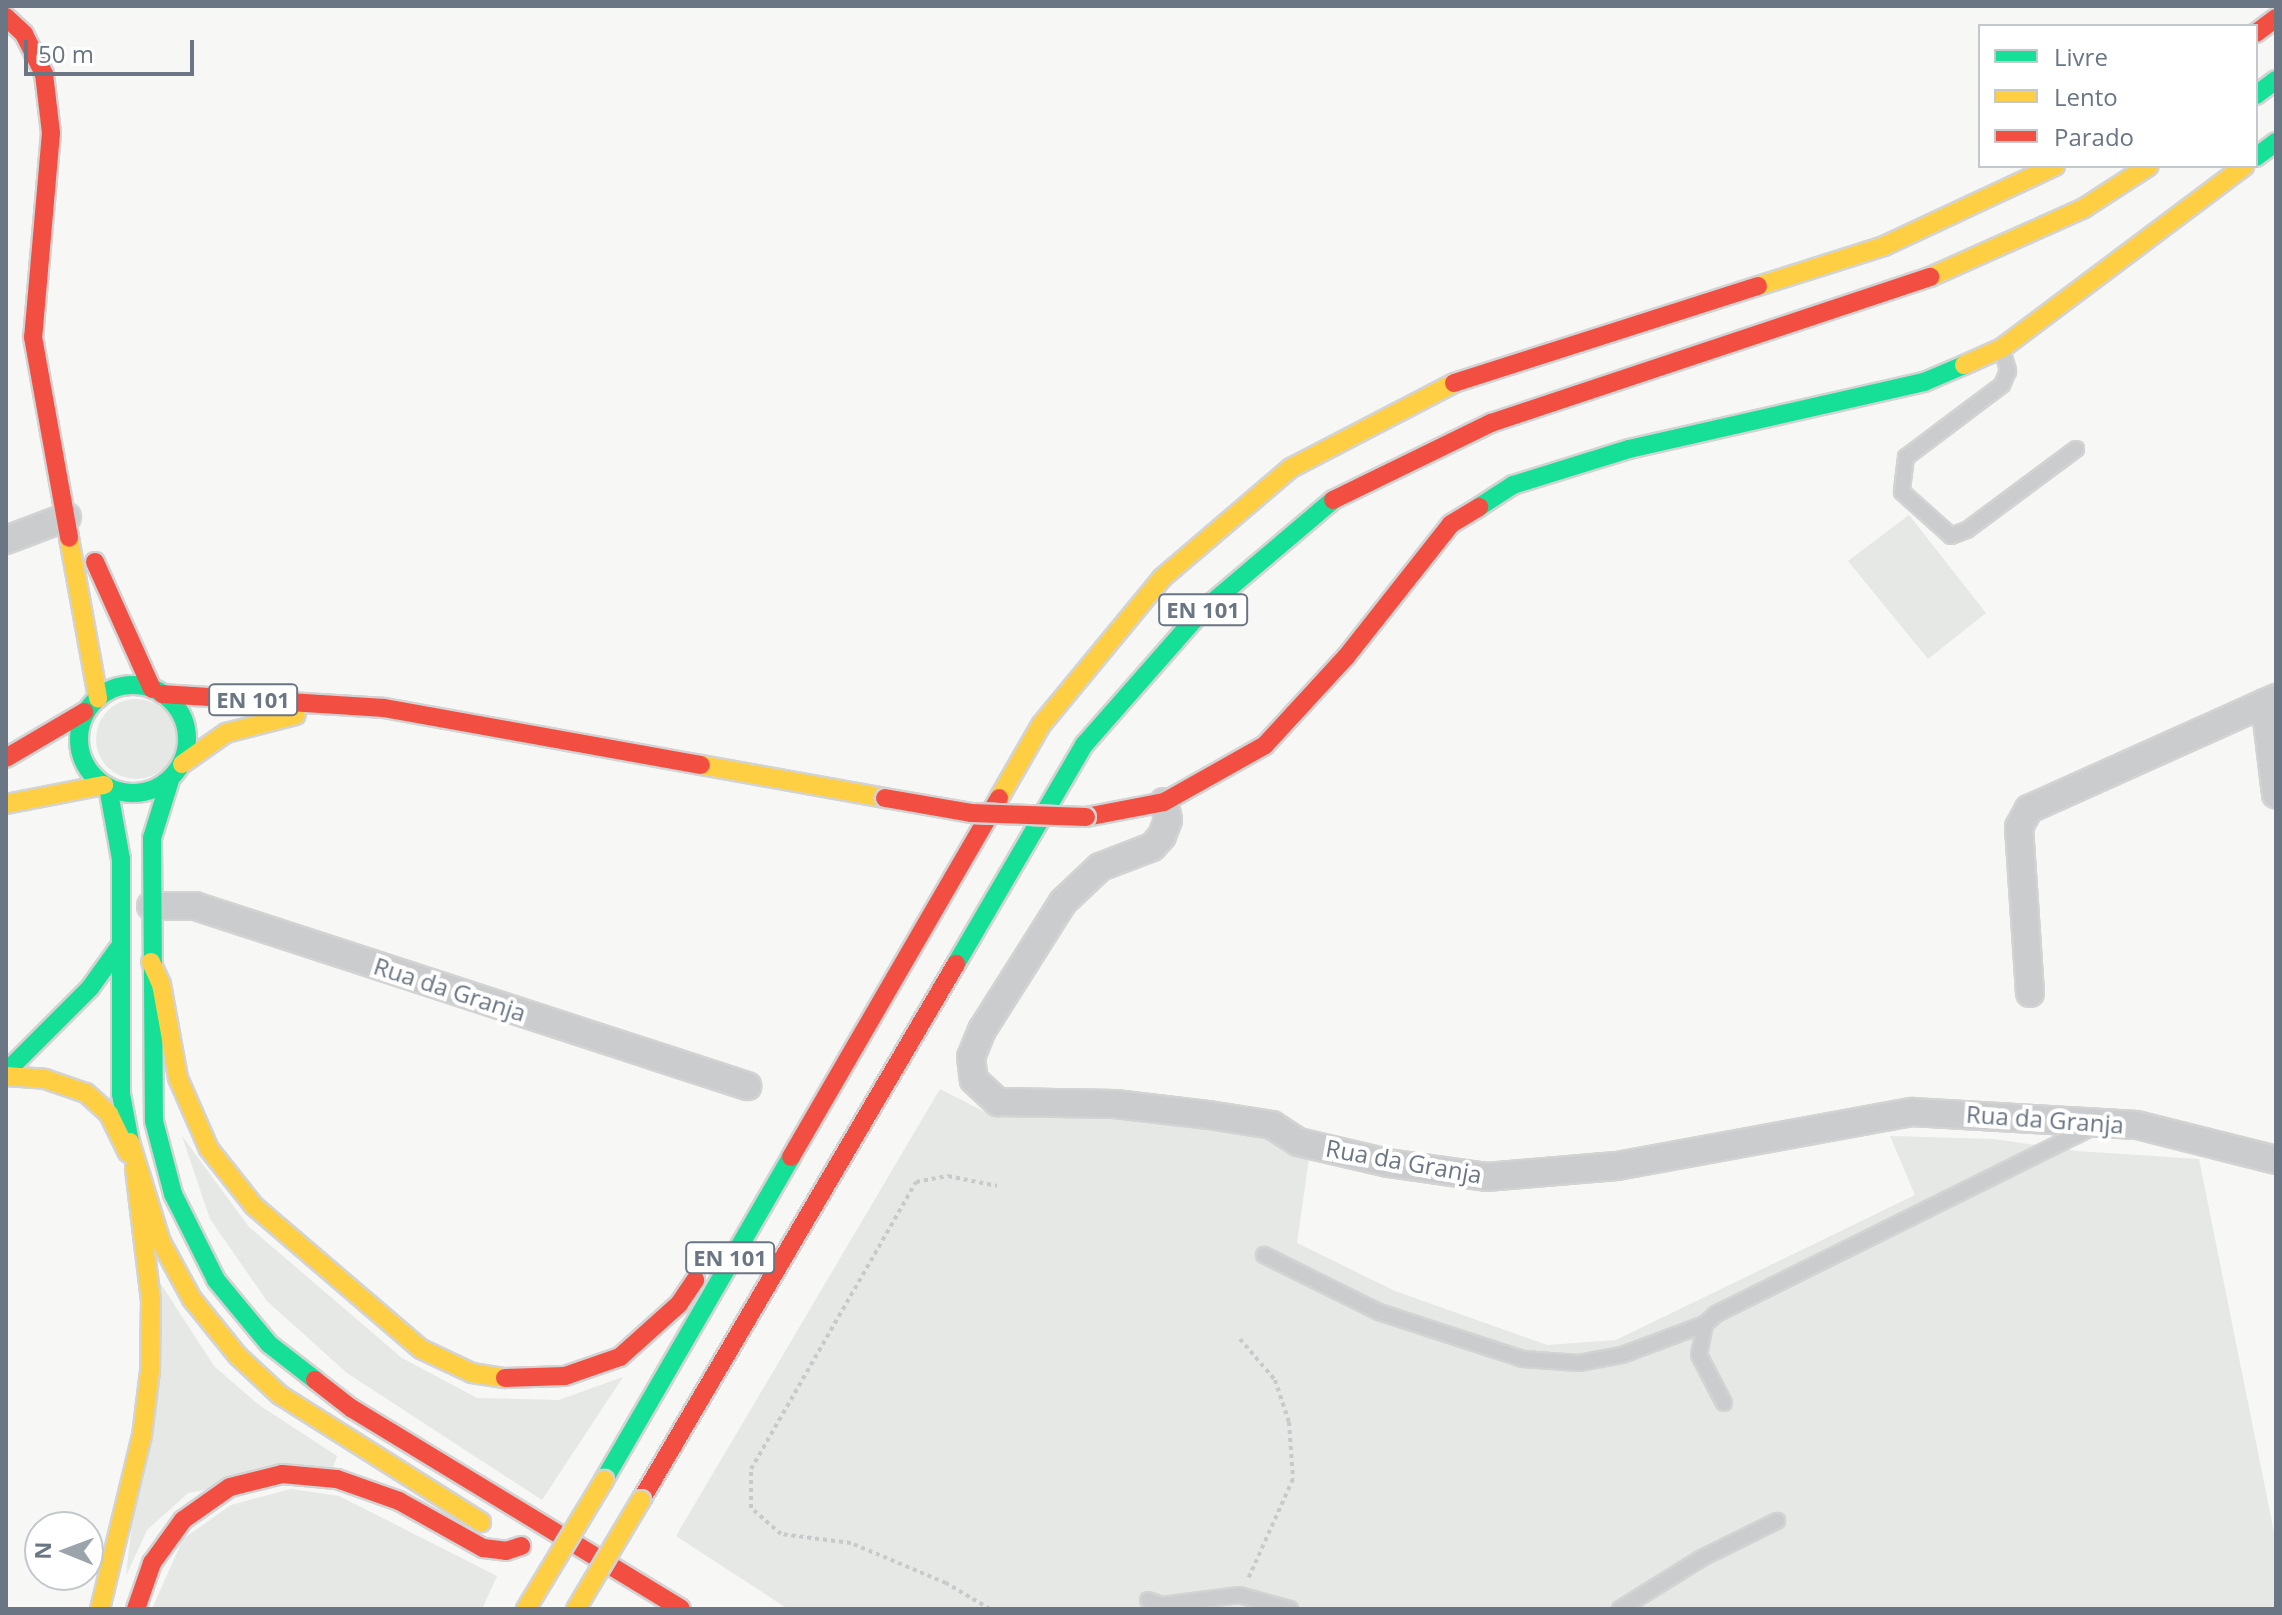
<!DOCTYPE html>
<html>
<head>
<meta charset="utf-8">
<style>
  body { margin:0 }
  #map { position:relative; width:2282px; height:1615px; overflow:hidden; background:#f7f7f6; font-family:"Open Sans",sans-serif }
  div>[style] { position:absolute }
  .green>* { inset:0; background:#e5e8e4 }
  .round { border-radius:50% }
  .path>* { height:4px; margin-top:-2px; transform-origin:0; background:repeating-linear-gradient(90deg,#c8c9ca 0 4px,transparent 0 8px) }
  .roads { filter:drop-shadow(2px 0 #d3d3d4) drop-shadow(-2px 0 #d3d3d4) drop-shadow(0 2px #d3d3d4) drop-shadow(0 -2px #d3d3d4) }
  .lane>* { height:14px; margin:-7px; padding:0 7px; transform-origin:7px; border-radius:7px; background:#cbcccd }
  .street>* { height:26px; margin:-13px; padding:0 13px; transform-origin:13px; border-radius:13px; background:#cbcccd }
  .fast>* { height:18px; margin:-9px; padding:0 9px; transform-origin:9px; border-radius:9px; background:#16e098 }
  .fast>.ring { margin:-9px; padding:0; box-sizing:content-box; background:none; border:18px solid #16e098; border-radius:50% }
  .slow>* { height:18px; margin:-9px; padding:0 9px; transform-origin:9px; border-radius:9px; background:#ffcf43 }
  .jam>* { height:18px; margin:-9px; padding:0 9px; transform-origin:9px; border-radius:9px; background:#f24e42 }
  .bridges { filter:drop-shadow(2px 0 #d3d3d4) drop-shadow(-2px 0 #d3d3d4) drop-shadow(0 2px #d3d3d4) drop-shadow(0 -2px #d3d3d4) }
  .slow-bridge>* { height:18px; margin:-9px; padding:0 9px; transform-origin:9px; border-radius:9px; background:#ffcf43 }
  .jam-bridge>* { height:18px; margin:-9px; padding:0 9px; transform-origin:9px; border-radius:9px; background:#f24e42 }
  span { translate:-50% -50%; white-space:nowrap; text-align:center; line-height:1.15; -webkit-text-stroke:8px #fff; paint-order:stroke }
  .shield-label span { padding:2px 6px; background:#fff; border:2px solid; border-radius:6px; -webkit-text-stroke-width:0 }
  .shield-label { font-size:22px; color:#6a7683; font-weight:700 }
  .street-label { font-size:24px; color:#6a7683 }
  .frame { position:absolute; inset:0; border:8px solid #6a7683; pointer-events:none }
  .legend { position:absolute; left:1978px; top:24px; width:280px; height:144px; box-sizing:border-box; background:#fff; border:2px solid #c3c8cd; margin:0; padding:10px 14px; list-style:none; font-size:24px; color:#6a7683 }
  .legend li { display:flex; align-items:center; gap:16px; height:40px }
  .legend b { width:40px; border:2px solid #c3c8cd }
  .north { position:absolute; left:24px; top:1511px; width:80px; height:80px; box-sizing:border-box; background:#fff; border:2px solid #c3c8cd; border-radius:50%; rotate:271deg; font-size:22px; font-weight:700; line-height:32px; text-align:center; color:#6a7683 }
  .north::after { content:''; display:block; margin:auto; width:28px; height:36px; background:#9ba3ab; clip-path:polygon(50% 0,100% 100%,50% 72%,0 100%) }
  .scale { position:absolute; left:24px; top:40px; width:170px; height:36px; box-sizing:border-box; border:4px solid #6a7683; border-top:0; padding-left:10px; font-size:24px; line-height:28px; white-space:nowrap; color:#6a7683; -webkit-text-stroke:6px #fff; paint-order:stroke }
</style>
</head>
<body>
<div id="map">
  <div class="green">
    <div style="clip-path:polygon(1909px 515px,1986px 613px,1928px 659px,1848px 561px)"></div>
    <div class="round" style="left:96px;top:699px;width:80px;height:80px"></div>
    <div style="clip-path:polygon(940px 1089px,985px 1112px,1220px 1121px,1310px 1151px,1297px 1243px,1395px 1291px,1547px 1345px,1616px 1340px,1915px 1195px,1890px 1136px,1993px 1139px,2077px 1151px,2199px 1159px,2276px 1542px,2276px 1609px,788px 1609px,676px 1536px)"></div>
    <div style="clip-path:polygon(182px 1136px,249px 1227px,402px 1358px,477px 1398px,559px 1400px,623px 1377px,542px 1500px,347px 1373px,267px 1301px,210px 1219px)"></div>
    <div style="clip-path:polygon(159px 1281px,214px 1366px,259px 1405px,337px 1456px,333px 1467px,188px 1493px,147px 1530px,126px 1576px)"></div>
    <div style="clip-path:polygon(291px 1489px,339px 1496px,497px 1576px,482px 1609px,152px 1609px,183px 1539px,231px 1505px)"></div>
  </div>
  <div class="path">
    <div style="left:1240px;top:1339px;width:54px;rotate:49.5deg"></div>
    <div style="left:1275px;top:1380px;width:44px;rotate:71.6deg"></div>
    <div style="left:1289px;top:1422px;width:57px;rotate:86deg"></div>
    <div style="left:1293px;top:1479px;width:110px;rotate:114.2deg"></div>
    <div style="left:990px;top:1609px;width:51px;rotate:-149.4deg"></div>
    <div style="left:946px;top:1583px;width:103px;rotate:-157.2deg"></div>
    <div style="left:851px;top:1543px;width:71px;rotate:-172.7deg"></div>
    <div style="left:781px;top:1534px;width:40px;rotate:-139deg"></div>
    <div style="left:751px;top:1508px;width:39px;rotate:-90deg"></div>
    <div style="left:751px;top:1469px;width:331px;rotate:-60.1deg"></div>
    <div style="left:916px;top:1182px;width:33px;rotate:-11deg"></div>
    <div style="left:948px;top:1176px;width:50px;rotate:11.5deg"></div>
  </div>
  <div class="roads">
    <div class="lane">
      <div style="left:2003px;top:353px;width:19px;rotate:74deg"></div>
      <div style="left:2008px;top:371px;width:15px;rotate:113deg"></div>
      <div style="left:2002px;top:385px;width:120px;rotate:143.1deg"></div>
      <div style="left:1906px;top:457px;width:35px;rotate:97deg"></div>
      <div style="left:1902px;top:492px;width:66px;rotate:41.9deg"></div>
      <div style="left:1951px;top:536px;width:17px;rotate:-21deg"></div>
      <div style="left:1967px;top:530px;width:136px;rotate:-36.6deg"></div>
      <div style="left:1264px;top:1255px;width:128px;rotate:26.4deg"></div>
      <div style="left:1379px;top:1312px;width:151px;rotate:18.1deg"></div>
      <div style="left:1523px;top:1359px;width:56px;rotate:4.1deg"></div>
      <div style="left:1579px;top:1363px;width:44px;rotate:-10.5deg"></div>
      <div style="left:1622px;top:1355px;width:89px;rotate:-20.5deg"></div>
      <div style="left:1724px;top:1403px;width:54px;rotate:-117.5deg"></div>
      <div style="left:1699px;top:1355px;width:32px;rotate:-79deg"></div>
      <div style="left:1705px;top:1324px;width:15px;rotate:-42deg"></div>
      <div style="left:1716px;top:1314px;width:420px;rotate:-26.4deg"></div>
      <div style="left:1148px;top:1600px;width:15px;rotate:20deg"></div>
      <div style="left:1162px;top:1605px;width:78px;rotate:-7.4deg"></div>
      <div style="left:1239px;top:1595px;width:53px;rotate:15.4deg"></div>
      <div style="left:1620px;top:1609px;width:97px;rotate:-31.9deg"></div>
      <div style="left:1702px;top:1558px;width:84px;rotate:-26.3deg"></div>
    </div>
    <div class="street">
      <div style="left:6px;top:540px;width:65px;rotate:-20.7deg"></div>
      <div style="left:2265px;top:703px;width:92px;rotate:83.1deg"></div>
      <div style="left:1164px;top:802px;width:18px;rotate:77deg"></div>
      <div style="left:1168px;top:820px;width:17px;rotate:111deg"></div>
      <div style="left:1162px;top:836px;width:15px;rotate:132deg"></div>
      <div style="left:1152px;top:847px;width:56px;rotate:159deg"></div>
      <div style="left:1100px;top:867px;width:51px;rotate:136.6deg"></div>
      <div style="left:1063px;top:902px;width:151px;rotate:122.3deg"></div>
      <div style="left:982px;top:1030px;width:29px;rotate:112deg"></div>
      <div style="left:971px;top:1057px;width:23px;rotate:83deg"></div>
      <div style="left:974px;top:1080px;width:33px;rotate:43deg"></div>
      <div style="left:998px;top:1102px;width:117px;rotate:1deg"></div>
      <div style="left:1115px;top:1104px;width:95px;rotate:6.7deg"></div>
      <div style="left:1209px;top:1115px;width:64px;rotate:9deg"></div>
      <div style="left:1272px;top:1125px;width:31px;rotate:33deg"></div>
      <div style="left:1298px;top:1142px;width:92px;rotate:13.1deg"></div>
      <div style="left:1388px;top:1163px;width:99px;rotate:8.1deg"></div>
      <div style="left:1486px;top:1177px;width:131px;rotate:-4.8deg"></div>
      <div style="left:1617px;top:1166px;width:300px;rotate:-10.4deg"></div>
      <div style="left:1912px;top:1112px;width:225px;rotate:3.3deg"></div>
      <div style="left:2137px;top:1125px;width:143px;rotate:14.1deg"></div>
      <div style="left:151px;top:906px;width:44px"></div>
      <div style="left:195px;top:906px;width:581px;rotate:18.06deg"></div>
      <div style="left:2030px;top:993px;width:166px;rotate:-93.8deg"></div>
      <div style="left:2019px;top:827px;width:21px;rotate:-61deg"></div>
      <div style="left:2029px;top:809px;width:271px;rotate:-24.2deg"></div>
    </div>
    <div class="fast">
      <div style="left:2256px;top:95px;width:25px;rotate:-37deg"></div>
      <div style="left:2256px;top:157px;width:25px;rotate:-37deg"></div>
      <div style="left:1479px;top:507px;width:40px;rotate:-32.9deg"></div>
      <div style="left:1513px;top:485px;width:121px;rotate:-17.2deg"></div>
      <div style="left:1629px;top:449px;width:303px;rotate:-12.8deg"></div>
      <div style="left:1924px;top:382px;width:43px;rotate:-23deg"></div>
      <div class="ring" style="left:79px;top:685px;width:90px;height:90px"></div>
      <div style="left:170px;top:780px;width:61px;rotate:107.2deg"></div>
      <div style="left:152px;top:838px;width:283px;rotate:89.6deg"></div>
      <div style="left:154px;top:1121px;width:75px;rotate:75.4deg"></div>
      <div style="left:173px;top:1194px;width:96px;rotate:63.4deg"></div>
      <div style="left:216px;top:1280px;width:83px;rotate:50.4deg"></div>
      <div style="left:269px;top:1344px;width:58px;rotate:38deg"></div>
      <div style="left:108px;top:787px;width:73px;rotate:79.8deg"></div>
      <div style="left:121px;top:859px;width:235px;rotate:90deg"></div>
      <div style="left:121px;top:1094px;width:49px;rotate:79.4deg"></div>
      <div style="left:956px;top:964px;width:254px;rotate:-59.7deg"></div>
      <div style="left:1084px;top:745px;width:177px;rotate:-48.7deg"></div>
      <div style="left:1201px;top:612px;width:173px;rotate:-40.3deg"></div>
      <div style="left:6px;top:1072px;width:119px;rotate:-45deg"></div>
      <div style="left:90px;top:988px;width:48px;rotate:-54.3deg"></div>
      <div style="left:604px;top:1480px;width:373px;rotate:-59.9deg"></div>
    </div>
    <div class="slow">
      <div style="left:1930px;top:277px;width:169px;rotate:-24.1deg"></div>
      <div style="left:2084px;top:208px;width:77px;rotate:-32.9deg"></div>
      <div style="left:1758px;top:286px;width:132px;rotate:-17.6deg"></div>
      <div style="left:1884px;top:246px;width:189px;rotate:-25.1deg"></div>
      <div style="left:1964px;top:365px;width:42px;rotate:-24.1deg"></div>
      <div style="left:2002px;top:348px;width:303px;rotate:-36.9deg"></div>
      <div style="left:69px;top:538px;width:163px;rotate:79.7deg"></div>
      <div style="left:182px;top:764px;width:54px;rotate:-35.2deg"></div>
      <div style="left:226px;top:733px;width:72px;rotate:-14.4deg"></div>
      <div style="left:701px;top:765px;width:187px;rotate:10.2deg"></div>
      <div style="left:999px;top:798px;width:84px;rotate:-60.1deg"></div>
      <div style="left:1041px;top:725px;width:190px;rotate:-50.5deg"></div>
      <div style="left:1162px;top:578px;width:170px;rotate:-40.5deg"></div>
      <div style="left:1291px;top:468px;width:184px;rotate:-27.5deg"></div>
      <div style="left:6px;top:804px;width:100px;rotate:-11deg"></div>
      <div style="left:151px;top:962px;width:24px;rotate:66deg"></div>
      <div style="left:161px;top:984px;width:96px;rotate:79.7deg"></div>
      <div style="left:178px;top:1078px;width:77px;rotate:66.4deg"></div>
      <div style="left:209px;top:1149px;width:73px;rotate:51.7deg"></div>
      <div style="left:254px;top:1206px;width:220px;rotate:40.6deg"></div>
      <div style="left:421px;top:1349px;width:56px;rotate:25.2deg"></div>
      <div style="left:472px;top:1373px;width:33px;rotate:9deg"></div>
      <div style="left:6px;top:1076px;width:39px;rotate:4deg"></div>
      <div style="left:45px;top:1079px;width:43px;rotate:18.9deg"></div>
      <div style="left:86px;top:1093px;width:31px;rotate:42deg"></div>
      <div style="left:109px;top:1114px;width:43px;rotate:64deg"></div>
      <div style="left:130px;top:1142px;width:105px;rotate:72.8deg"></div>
      <div style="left:161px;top:1242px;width:65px;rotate:61.5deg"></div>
      <div style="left:192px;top:1299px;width:73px;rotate:51.1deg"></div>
      <div style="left:238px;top:1356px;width:57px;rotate:42.9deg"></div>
      <div style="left:280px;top:1395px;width:238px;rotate:32.3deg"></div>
      <div style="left:100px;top:1609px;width:178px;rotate:-76.4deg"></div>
      <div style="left:142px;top:1436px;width:65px;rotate:-83deg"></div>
      <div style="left:150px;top:1371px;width:70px;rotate:-89.2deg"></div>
      <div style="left:151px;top:1301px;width:134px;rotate:-96.9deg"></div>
    </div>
    <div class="jam">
      <div style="left:6px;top:17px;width:25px;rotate:43deg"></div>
      <div style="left:24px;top:34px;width:45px;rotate:63.4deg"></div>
      <div style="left:44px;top:74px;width:59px;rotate:83.2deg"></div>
      <div style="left:51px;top:133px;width:205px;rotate:95deg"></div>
      <div style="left:33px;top:337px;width:204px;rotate:79.8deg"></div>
      <div style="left:2256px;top:33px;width:25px;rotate:-37deg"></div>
      <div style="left:1454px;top:383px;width:319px;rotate:-17.7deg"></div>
      <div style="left:1333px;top:500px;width:176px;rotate:-26deg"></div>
      <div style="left:1491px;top:423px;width:463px;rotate:-18.4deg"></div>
      <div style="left:95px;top:562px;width:139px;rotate:65.8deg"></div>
      <div style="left:162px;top:694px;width:222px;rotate:3.6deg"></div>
      <div style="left:384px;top:708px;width:322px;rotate:10.2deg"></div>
      <div style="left:6px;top:758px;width:91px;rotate:-30.5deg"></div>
      <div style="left:1086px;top:817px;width:79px;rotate:-10.9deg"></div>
      <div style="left:1164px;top:802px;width:116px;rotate:-29.4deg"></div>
      <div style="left:1265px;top:745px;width:120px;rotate:-47.4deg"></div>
      <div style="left:1346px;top:657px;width:169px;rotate:-51.7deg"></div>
      <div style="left:1451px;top:524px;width:33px;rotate:-31deg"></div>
      <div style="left:791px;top:1157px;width:415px;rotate:-59.9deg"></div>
      <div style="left:505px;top:1378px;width:60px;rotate:-1.9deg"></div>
      <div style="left:565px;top:1376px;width:58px;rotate:-19.1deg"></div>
      <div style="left:620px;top:1357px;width:79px;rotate:-41.9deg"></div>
      <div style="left:679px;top:1304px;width:29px;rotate:-56deg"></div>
      <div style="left:315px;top:1380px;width:46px;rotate:37.9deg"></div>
      <div style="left:351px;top:1408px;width:386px;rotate:31.3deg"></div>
      <div style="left:641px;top:1500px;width:622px;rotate:-59.56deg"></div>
      <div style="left:136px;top:1609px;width:49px;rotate:-70.8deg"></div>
      <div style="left:152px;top:1563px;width:53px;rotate:-54.2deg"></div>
      <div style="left:183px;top:1520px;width:57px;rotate:-35.1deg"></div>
      <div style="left:230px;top:1487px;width:54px;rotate:-14deg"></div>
      <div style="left:282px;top:1474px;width:55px;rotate:5.2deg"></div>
      <div style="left:337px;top:1479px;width:66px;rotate:19.5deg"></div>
      <div style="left:399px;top:1501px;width:96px;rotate:29.2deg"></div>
      <div style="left:483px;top:1548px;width:23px;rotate:7deg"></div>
      <div style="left:506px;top:1551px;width:16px;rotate:-18deg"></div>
    </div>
  </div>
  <div class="bridges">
    <div class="slow-bridge">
      <div style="left:526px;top:1609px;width:151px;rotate:-58.8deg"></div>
      <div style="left:576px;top:1609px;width:127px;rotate:-59.2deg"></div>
    </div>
    <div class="jam-bridge">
      <div style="left:885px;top:798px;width:87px;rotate:9.9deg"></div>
      <div style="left:971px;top:813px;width:115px;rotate:2deg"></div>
    </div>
  </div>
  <div class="shield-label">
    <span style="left:1203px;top:610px">EN 101</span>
    <span style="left:253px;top:700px">EN 101</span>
    <span style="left:730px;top:1258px">EN 101</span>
  </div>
  <div class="street-label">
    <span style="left:450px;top:989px;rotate:18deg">Rua da Granja</span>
    <span style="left:2045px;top:1119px;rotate:4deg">Rua da Granja</span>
    <span style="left:1404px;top:1161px;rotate:10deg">Rua da Granja</span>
  </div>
  <div class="frame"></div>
  <ul class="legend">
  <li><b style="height:10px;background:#16e098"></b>Livre</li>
  <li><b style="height:10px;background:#ffcf43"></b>Lento</li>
  <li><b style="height:10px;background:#f24e42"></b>Parado</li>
  </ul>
  <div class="north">N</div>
  <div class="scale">50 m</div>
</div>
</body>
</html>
